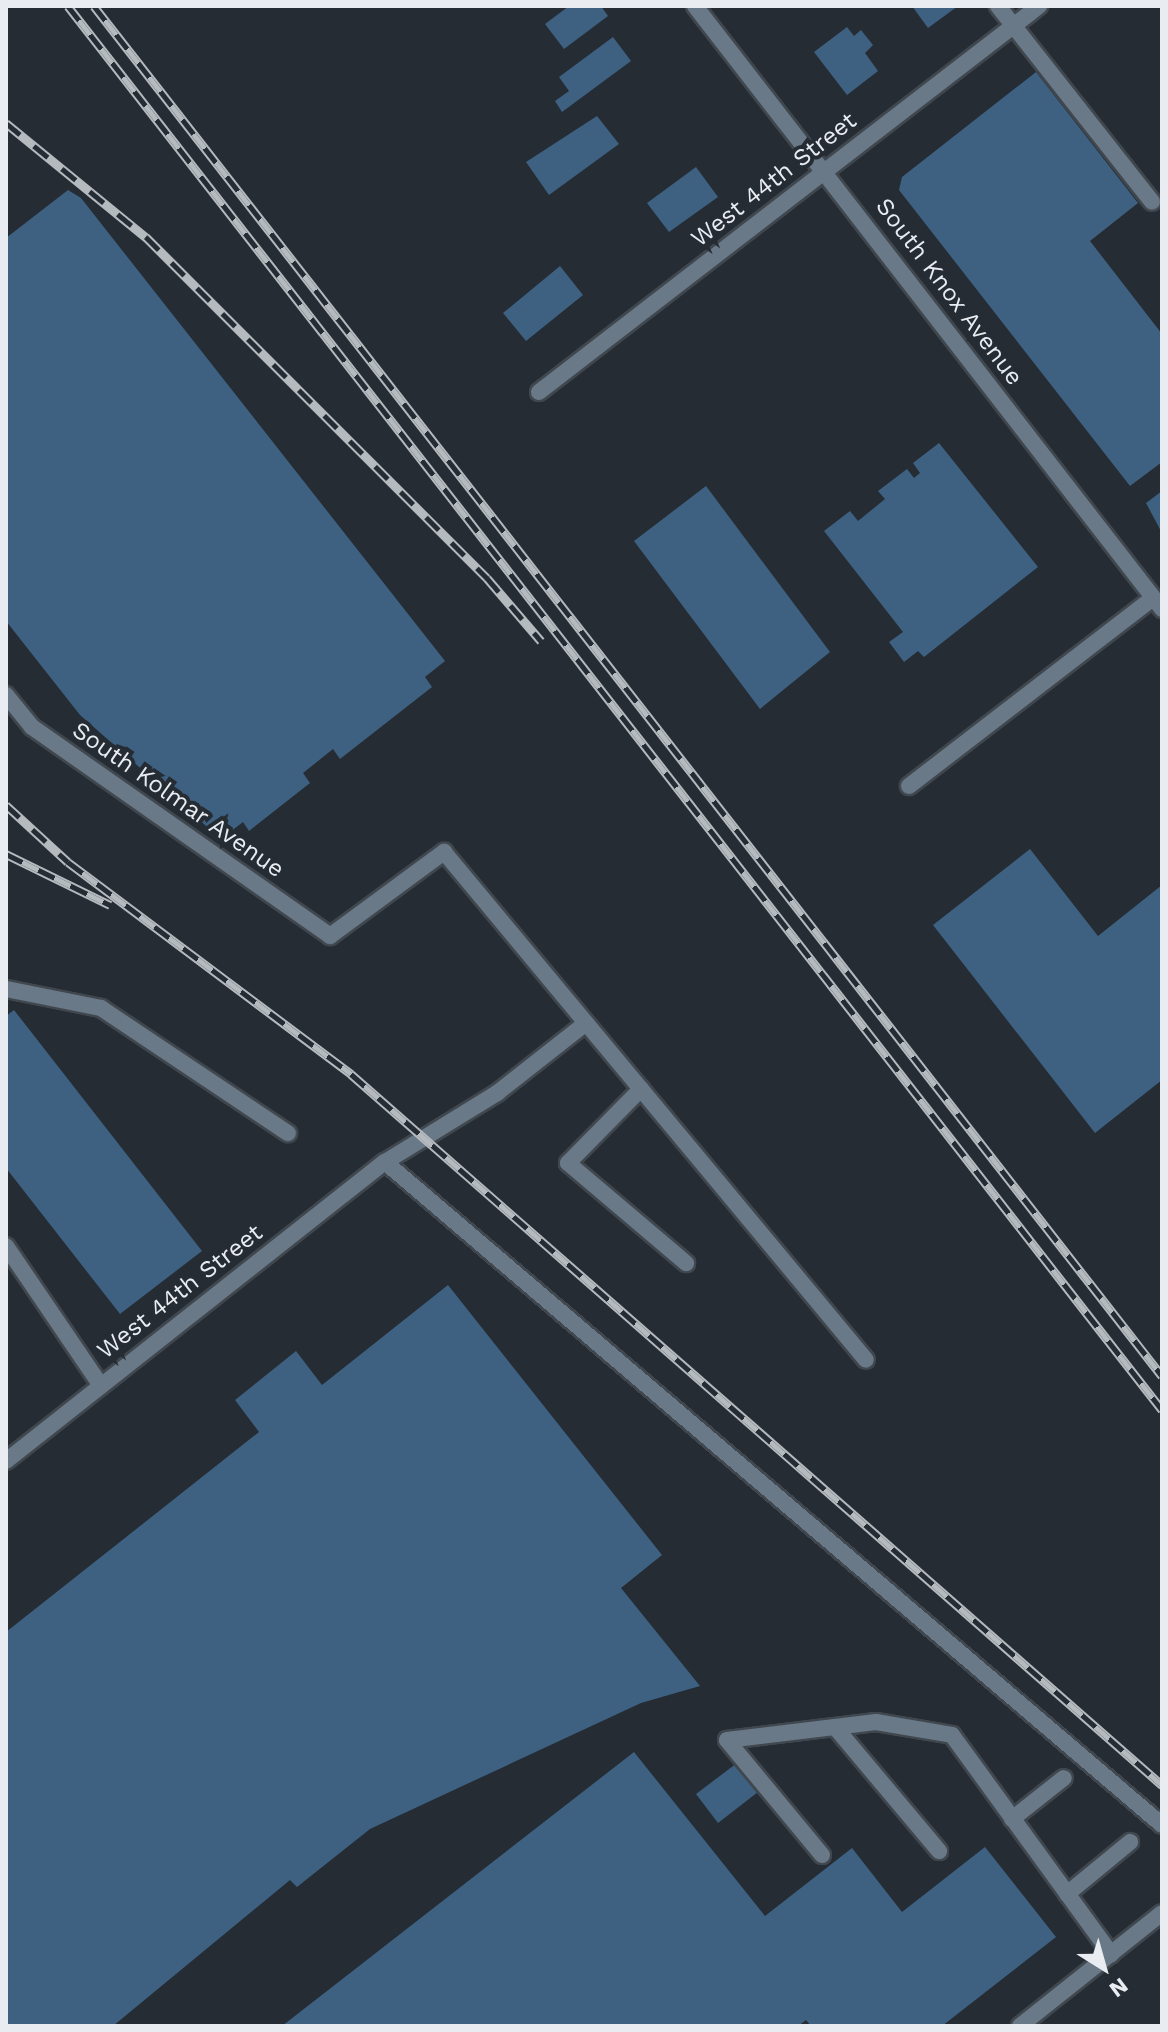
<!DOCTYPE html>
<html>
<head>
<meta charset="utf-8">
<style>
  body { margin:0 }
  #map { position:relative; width:1168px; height:2032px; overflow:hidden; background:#252c33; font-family:"Work Sans",sans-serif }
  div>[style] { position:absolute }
  .building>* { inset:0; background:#3e6182 }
  .roads { filter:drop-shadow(2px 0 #40474e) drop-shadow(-2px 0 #40474e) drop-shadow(0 2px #40474e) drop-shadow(0 -2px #40474e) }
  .service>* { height:16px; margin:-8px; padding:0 8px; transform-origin:8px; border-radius:8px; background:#697988 }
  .minor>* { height:16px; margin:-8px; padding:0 8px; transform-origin:8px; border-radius:8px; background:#697988 }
  .rail>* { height:9px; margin-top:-4.5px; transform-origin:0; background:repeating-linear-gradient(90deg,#252c33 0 18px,#b5babf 0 36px); box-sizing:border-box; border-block:2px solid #b5babf }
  span { translate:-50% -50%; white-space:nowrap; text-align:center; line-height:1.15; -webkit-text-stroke:8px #252c33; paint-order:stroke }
  .street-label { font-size:24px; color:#e9edf2 }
  .frame { position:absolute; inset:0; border:8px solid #e9edf2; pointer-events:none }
  .north { position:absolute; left:1064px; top:1928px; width:80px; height:80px; -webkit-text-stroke:6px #252c33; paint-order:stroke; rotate:143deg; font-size:22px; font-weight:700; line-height:32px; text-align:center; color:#e9edf2 }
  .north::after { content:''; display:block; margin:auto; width:28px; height:36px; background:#e9edf2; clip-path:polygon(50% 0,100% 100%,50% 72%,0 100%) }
</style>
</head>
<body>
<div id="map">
  <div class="building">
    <div style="clip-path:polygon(569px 6px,601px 6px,608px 16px,564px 49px,545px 24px)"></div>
    <div style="clip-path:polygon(912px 6px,958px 6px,928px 28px)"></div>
    <div style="clip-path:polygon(847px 27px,854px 36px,861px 30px,873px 45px,865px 53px,878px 71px,847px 95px,814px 52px)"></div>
    <div style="clip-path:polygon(613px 37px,631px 61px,562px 112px,555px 101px,569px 91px,559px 77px)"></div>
    <div style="clip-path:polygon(1036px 72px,1138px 203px,1090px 241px,1162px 334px,1162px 462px,1130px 486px,899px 190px,902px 177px)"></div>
    <div style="clip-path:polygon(597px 116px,619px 144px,549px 195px,526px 162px)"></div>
    <div style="clip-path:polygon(696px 167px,718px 197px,669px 232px,647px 203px)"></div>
    <div style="clip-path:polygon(68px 190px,81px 198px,445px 661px,425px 677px,432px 687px,340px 759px,333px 749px,303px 773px,310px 783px,249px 831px,243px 822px,221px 839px,80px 715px,6px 621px,6px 238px)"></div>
    <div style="clip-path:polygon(560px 266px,583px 295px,526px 341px,503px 313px)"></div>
    <div style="clip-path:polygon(939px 443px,1038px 567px,924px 657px,918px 651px,904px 662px,889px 642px,903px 632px,824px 531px,850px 511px,858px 521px,885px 499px,878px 491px,907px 469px,914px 478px,920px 473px,913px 463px)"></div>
    <div style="clip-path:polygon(706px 486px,830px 652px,760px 709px,634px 541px)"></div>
    <div style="clip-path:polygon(1162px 491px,1162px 533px,1146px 503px)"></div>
    <div style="clip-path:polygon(1030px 849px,1098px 936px,1162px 885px,1162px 1080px,1095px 1133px,933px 925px)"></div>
    <div style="clip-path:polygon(14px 1010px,202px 1251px,120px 1314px,6px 1168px,6px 1016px)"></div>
    <div style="clip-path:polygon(448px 1285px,662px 1555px,621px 1588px,700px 1686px,641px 1703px,370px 1829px,297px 1887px,290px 1880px,113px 2026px,6px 2026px,6px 1632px,259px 1432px,235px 1400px,296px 1351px,322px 1385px)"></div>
    <div style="clip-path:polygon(634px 1752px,765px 1916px,852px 1848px,902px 1912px,985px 1847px,1056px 1937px,942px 2026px,811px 2026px,806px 2020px,798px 2026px,282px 2026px)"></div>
    <div style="clip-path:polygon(737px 1763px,758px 1792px,718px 1823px,696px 1794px)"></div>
  </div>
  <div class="roads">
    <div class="service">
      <div style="left:998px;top:6px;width:249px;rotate:51.8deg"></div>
      <div style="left:909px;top:786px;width:308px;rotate:-37.6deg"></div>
      <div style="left:330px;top:936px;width:142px;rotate:-36.4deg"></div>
      <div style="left:444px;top:852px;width:660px;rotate:50.28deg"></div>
      <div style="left:6px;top:989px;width:97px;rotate:11.3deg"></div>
      <div style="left:101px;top:1008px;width:225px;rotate:33.8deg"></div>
      <div style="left:641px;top:1089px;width:104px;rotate:134.6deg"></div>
      <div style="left:568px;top:1163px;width:155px;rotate:40.3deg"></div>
      <div style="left:385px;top:1162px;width:132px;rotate:-31.6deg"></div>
      <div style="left:497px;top:1093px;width:113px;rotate:-38.2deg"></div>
      <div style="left:6px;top:1246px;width:169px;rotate:55.8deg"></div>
      <div style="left:835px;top:1727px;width:162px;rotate:50deg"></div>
      <div style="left:1012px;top:1819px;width:66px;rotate:-38.3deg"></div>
      <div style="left:822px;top:1855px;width:149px;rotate:-129.6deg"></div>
      <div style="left:727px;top:1740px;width:150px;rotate:-6.9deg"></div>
      <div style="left:876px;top:1722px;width:77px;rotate:9.7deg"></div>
      <div style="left:952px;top:1735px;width:271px;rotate:54deg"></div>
      <div style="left:1067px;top:1894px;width:82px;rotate:-39.5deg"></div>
    </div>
    <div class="minor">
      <div style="left:695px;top:6px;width:763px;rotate:52.24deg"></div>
      <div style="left:539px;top:392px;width:632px;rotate:-37.67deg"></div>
      <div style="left:6px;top:695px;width:41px;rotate:50.9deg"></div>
      <div style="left:32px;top:727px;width:364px;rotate:35deg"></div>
      <div style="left:6px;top:1461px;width:483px;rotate:-38.3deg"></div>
      <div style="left:385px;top:1162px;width:1021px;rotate:40.47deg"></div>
      <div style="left:1020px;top:2026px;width:181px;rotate:-38.5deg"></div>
    </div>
  </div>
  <div class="rail">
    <div style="left:68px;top:6px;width:1780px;rotate:52.07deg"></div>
    <div style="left:94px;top:6px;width:1737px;rotate:52.06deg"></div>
    <div style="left:6px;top:123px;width:181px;rotate:39.2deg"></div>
    <div style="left:146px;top:237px;width:482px;rotate:45deg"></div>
    <div style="left:487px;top:578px;width:83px;rotate:49.4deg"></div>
    <div style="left:6px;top:805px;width:84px;rotate:42.6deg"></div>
    <div style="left:68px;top:862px;width:354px;rotate:36.8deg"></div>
    <div style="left:351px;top:1074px;width:1079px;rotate:41.24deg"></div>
    <div style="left:6px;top:854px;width:116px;rotate:26.1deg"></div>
  </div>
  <div class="street-label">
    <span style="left:774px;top:180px;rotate:-38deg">West 44th Street</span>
    <span style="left:949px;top:292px;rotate:53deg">South Knox Avenue</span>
    <span style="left:178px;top:800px;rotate:35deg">South Kolmar Avenue</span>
    <span style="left:180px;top:1292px;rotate:-38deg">West 44th Street</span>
  </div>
  <div class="frame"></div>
  <div class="north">N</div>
</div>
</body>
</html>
